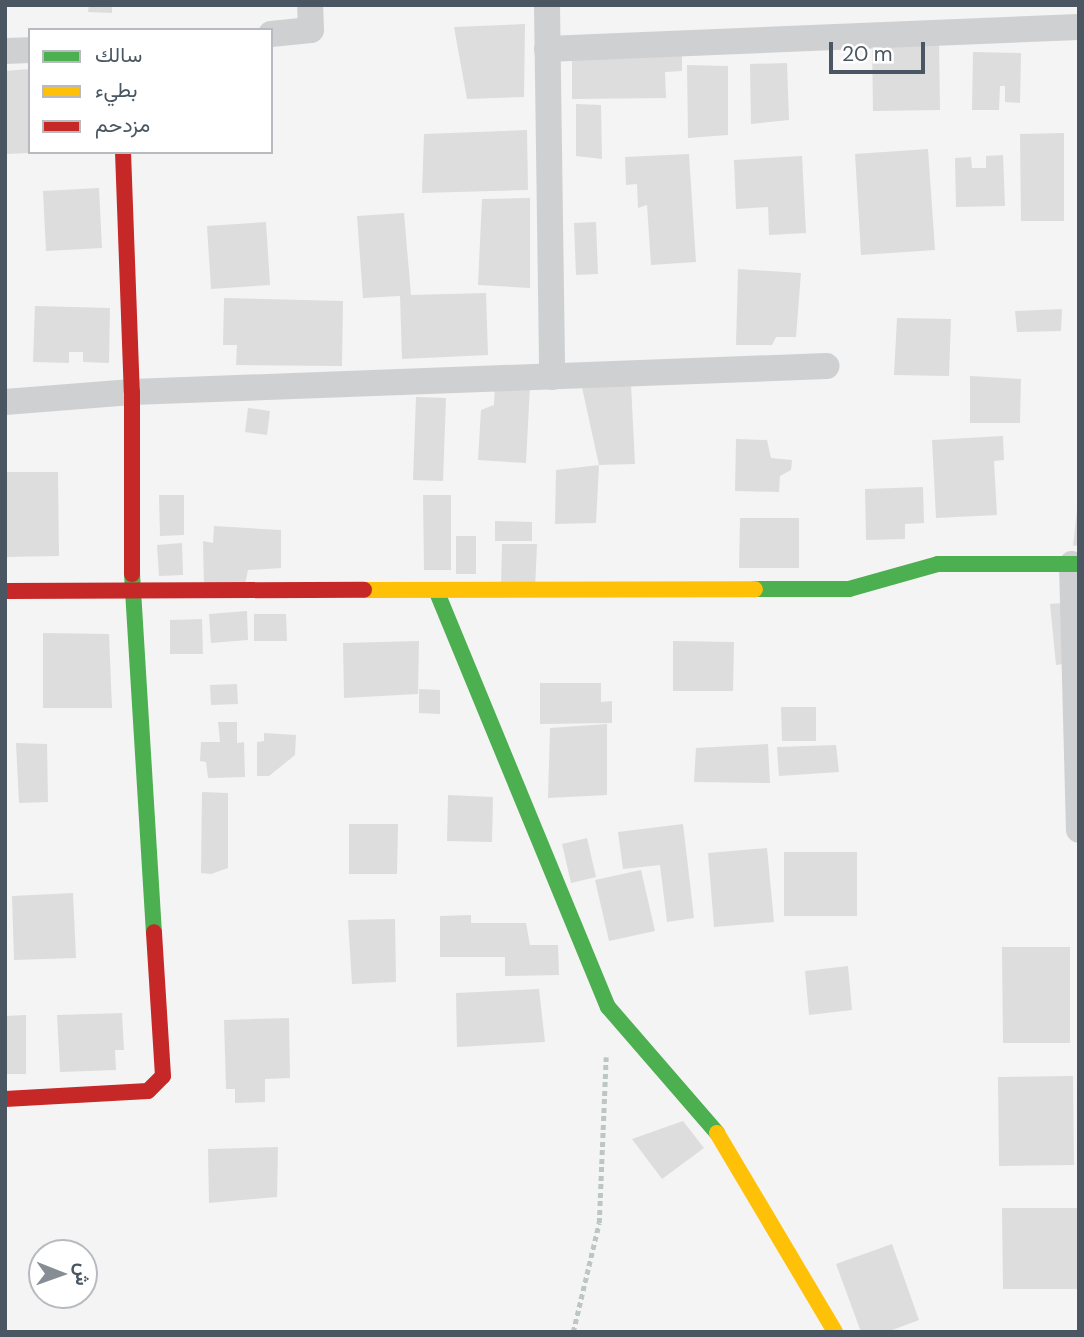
<!DOCTYPE html>
<html>
<head>
<meta charset="utf-8">
<style>
  body { margin:0 }
  #map { position:relative; width:1084px; height:1337px; overflow:hidden; background:#f4f4f4; font-family:"DM Sans",Vazirmatn,sans-serif }
  div>[style] { position:absolute }
  .building>* { inset:0; background:#ddddde }
  .path>* { height:4.5px; margin-top:-2.25px; transform-origin:0; background:repeating-linear-gradient(90deg,#bcc7c4 0 5px,transparent 0 8.5px) }
  .street>* { height:26px; margin:-13px; padding:0 13px; transform-origin:13px; border-radius:13px; background:#ced0d2 }
  .fast>* { height:16px; margin:-8px; padding:0 8px; transform-origin:8px; border-radius:8px; background:#4caf50 }
  .slow>* { height:16px; margin:-8px; padding:0 8px; transform-origin:8px; border-radius:8px; background:#ffc107 }
  .jam>* { height:16px; margin:-8px; padding:0 8px; transform-origin:8px; border-radius:8px; background:#c62828 }
  span { translate:-50% -50%; white-space:nowrap; text-align:center; line-height:1.15; -webkit-text-stroke:6px #fff; paint-order:stroke }
  .frame { position:absolute; inset:0; border:7px solid #4a5661; pointer-events:none }
  .legend { position:absolute; left:28px; top:28px; width:245px; height:126px; box-sizing:border-box; background:#fff; border:2px solid #b7bbc0; margin:0; padding:9px 12px; list-style:none; font-size:21px; color:#4a5661 }
  .legend li { display:flex; align-items:center; gap:14px; height:35px }
  .legend b { width:35px; border:2px solid #b7bbc0 }
  .north { position:absolute; left:28px; top:1239px; width:70px; height:70px; box-sizing:border-box; background:#fff; border:2px solid #b7bbc0; border-radius:50%; rotate:91deg; font-size:19px; font-weight:700; line-height:28px; text-align:center; color:#4a5661 }
  .north::after { content:''; display:block; margin:auto; width:24px; height:32px; background:#868d94; clip-path:polygon(50% 0,100% 100%,50% 72%,0 100%) }
  .scale { position:absolute; left:829px; top:42px; width:96px; height:32px; box-sizing:border-box; border:4px solid #4a5661; border-top:0; padding-left:9px; font-size:21px; line-height:24px; white-space:nowrap; color:#4a5661; -webkit-text-stroke:5px #fff; paint-order:stroke }
</style>
</head>
<body>
<div id="map">
  <div class="building">
    <div style="clip-path:polygon(89px 5px,112px 5px,112px 13px,88px 12px)"></div>
    <div style="clip-path:polygon(525px 24px,524px 97px,467px 99px,454px 27px)"></div>
    <div style="clip-path:polygon(939px 40px,940px 110px,873px 111px,872px 41px)"></div>
    <div style="clip-path:polygon(682px 49px,682px 71px,665px 72px,666px 98px,572px 99px,572px 50px)"></div>
    <div style="clip-path:polygon(973px 52px,1021px 53px,1020px 103px,1005px 102px,1005px 86px,1000px 86px,999px 110px,972px 110px)"></div>
    <div style="clip-path:polygon(787px 63px,789px 120px,751px 124px,750px 64px)"></div>
    <div style="clip-path:polygon(687px 65px,728px 66px,728px 135px,688px 138px)"></div>
    <div style="clip-path:polygon(30px 69px,30px 153px,5px 154px,5px 71px)"></div>
    <div style="clip-path:polygon(576px 104px,601px 105px,602px 159px,576px 156px)"></div>
    <div style="clip-path:polygon(527px 130px,528px 190px,422px 193px,424px 134px)"></div>
    <div style="clip-path:polygon(1064px 133px,1064px 221px,1021px 221px,1020px 134px)"></div>
    <div style="clip-path:polygon(928px 149px,935px 250px,861px 255px,855px 154px)"></div>
    <div style="clip-path:polygon(689px 154px,696px 262px,651px 265px,647px 205px,638px 208px,637px 184px,626px 185px,625px 157px)"></div>
    <div style="clip-path:polygon(1003px 155px,1005px 206px,956px 207px,955px 158px,971px 157px,972px 168px,986px 168px,986px 156px)"></div>
    <div style="clip-path:polygon(802px 156px,806px 233px,769px 235px,768px 207px,736px 209px,734px 160px)"></div>
    <div style="clip-path:polygon(99px 188px,102px 248px,46px 251px,43px 191px)"></div>
    <div style="clip-path:polygon(530px 198px,530px 288px,478px 285px,482px 199px)"></div>
    <div style="clip-path:polygon(404px 213px,411px 295px,486px 293px,488px 355px,402px 359px,400px 296px,363px 298px,357px 216px)"></div>
    <div style="clip-path:polygon(266px 222px,270px 285px,211px 289px,207px 226px)"></div>
    <div style="clip-path:polygon(596px 222px,598px 274px,576px 275px,574px 223px)"></div>
    <div style="clip-path:polygon(738px 269px,801px 273px,796px 337px,776px 337px,772px 345px,736px 345px)"></div>
    <div style="clip-path:polygon(224px 298px,343px 301px,342px 366px,236px 365px,237px 345px,223px 345px)"></div>
    <div style="clip-path:polygon(35px 306px,110px 308px,109px 363px,83px 362px,83px 352px,69px 352px,69px 363px,33px 362px)"></div>
    <div style="clip-path:polygon(1062px 309px,1061px 331px,1017px 332px,1015px 311px)"></div>
    <div style="clip-path:polygon(897px 318px,951px 319px,949px 376px,894px 375px)"></div>
    <div style="clip-path:polygon(970px 376px,1021px 379px,1020px 423px,970px 423px)"></div>
    <div style="clip-path:polygon(581px 383px,631px 384px,635px 464px,599px 465px,596px 523px,555px 524px,556px 470px,599px 465px)"></div>
    <div style="clip-path:polygon(495px 384px,530px 386px,526px 463px,478px 460px,481px 410px,494px 405px)"></div>
    <div style="clip-path:polygon(416px 397px,446px 398px,443px 481px,413px 480px)"></div>
    <div style="clip-path:polygon(248px 408px,270px 411px,267px 435px,245px 432px)"></div>
    <div style="clip-path:polygon(1003px 436px,1004px 460px,994px 461px,997px 515px,936px 518px,932px 440px)"></div>
    <div style="clip-path:polygon(736px 439px,767px 440px,771px 458px,792px 460px,791px 470px,780px 476px,779px 492px,735px 491px)"></div>
    <div style="clip-path:polygon(5px 472px,58px 472px,59px 556px,5px 557px)"></div>
    <div style="clip-path:polygon(923px 487px,924px 523px,905px 524px,905px 539px,866px 540px,865px 489px)"></div>
    <div style="clip-path:polygon(159px 495px,184px 495px,184px 535px,160px 536px)"></div>
    <div style="clip-path:polygon(423px 495px,451px 495px,451px 570px,424px 570px)"></div>
    <div style="clip-path:polygon(1077px 510px,1079px 545px,1073px 546px)"></div>
    <div style="clip-path:polygon(740px 518px,799px 518px,799px 568px,739px 568px)"></div>
    <div style="clip-path:polygon(495px 521px,532px 522px,532px 541px,495px 541px)"></div>
    <div style="clip-path:polygon(214px 526px,281px 530px,281px 568px,248px 570px,245px 585px,204px 587px,203px 541px,213px 543px)"></div>
    <div style="clip-path:polygon(456px 536px,476px 536px,476px 574px,456px 574px)"></div>
    <div style="clip-path:polygon(182px 543px,183px 575px,159px 576px,157px 545px)"></div>
    <div style="clip-path:polygon(502px 544px,537px 544px,535px 589px,501px 589px)"></div>
    <div style="clip-path:polygon(1076px 602px,1079px 662px,1056px 665px,1050px 604px)"></div>
    <div style="clip-path:polygon(247px 611px,248px 640px,211px 643px,209px 614px)"></div>
    <div style="clip-path:polygon(254px 614px,286px 614px,287px 641px,254px 641px)"></div>
    <div style="clip-path:polygon(202px 619px,203px 654px,170px 654px,170px 620px)"></div>
    <div style="clip-path:polygon(43px 633px,109px 634px,112px 708px,43px 708px)"></div>
    <div style="clip-path:polygon(419px 641px,418px 694px,344px 698px,343px 643px)"></div>
    <div style="clip-path:polygon(673px 641px,734px 642px,733px 691px,673px 691px)"></div>
    <div style="clip-path:polygon(540px 683px,601px 683px,601px 702px,612px 701px,612px 723px,540px 724px)"></div>
    <div style="clip-path:polygon(237px 684px,238px 704px,211px 705px,210px 685px)"></div>
    <div style="clip-path:polygon(419px 689px,440px 690px,440px 714px,419px 713px)"></div>
    <div style="clip-path:polygon(781px 707px,816px 707px,816px 741px,782px 741px)"></div>
    <div style="clip-path:polygon(218px 722px,237px 722px,237px 743px,244px 742px,245px 777px,208px 778px,206px 762px,200px 761px,201px 742px,220px 742px)"></div>
    <div style="clip-path:polygon(607px 724px,607px 795px,548px 798px,550px 728px)"></div>
    <div style="clip-path:polygon(264px 733px,296px 735px,295px 755px,269px 776px,257px 776px,257px 742px,264px 741px)"></div>
    <div style="clip-path:polygon(16px 743px,47px 744px,48px 802px,19px 803px)"></div>
    <div style="clip-path:polygon(768px 744px,770px 783px,694px 782px,696px 748px)"></div>
    <div style="clip-path:polygon(836px 745px,839px 772px,779px 776px,777px 747px)"></div>
    <div style="clip-path:polygon(202px 792px,228px 793px,228px 868px,211px 874px,201px 873px)"></div>
    <div style="clip-path:polygon(448px 795px,493px 797px,492px 842px,447px 841px)"></div>
    <div style="clip-path:polygon(349px 824px,398px 824px,397px 874px,349px 874px)"></div>
    <div style="clip-path:polygon(683px 824px,694px 918px,667px 922px,660px 865px,623px 869px,618px 832px)"></div>
    <div style="clip-path:polygon(587px 838px,596px 877px,571px 883px,562px 844px)"></div>
    <div style="clip-path:polygon(767px 848px,774px 922px,714px 927px,708px 853px)"></div>
    <div style="clip-path:polygon(784px 852px,857px 852px,857px 916px,784px 916px)"></div>
    <div style="clip-path:polygon(641px 870px,655px 931px,609px 941px,595px 880px)"></div>
    <div style="clip-path:polygon(73px 893px,76px 958px,14px 960px,12px 896px)"></div>
    <div style="clip-path:polygon(471px 915px,471px 923px,526px 923px,530px 945px,558px 945px,559px 975px,505px 976px,505px 957px,440px 957px,440px 916px)"></div>
    <div style="clip-path:polygon(395px 919px,396px 982px,352px 984px,348px 920px)"></div>
    <div style="clip-path:polygon(1002px 947px,1070px 947px,1070px 1043px,1003px 1043px)"></div>
    <div style="clip-path:polygon(848px 966px,852px 1010px,809px 1015px,805px 971px)"></div>
    <div style="clip-path:polygon(539px 989px,545px 1042px,457px 1047px,456px 993px)"></div>
    <div style="clip-path:polygon(122px 1013px,124px 1050px,115px 1050px,116px 1070px,60px 1072px,57px 1015px)"></div>
    <div style="clip-path:polygon(26px 1015px,26px 1074px,5px 1074px,5px 1016px)"></div>
    <div style="clip-path:polygon(289px 1018px,290px 1078px,265px 1079px,265px 1102px,235px 1103px,235px 1089px,226px 1089px,224px 1020px)"></div>
    <div style="clip-path:polygon(1073px 1076px,1074px 1165px,999px 1166px,998px 1077px)"></div>
    <div style="clip-path:polygon(683px 1121px,704px 1148px,662px 1179px,632px 1139px)"></div>
    <div style="clip-path:polygon(278px 1147px,277px 1197px,209px 1203px,208px 1149px)"></div>
    <div style="clip-path:polygon(1002px 1208px,1078px 1208px,1079px 1289px,1003px 1289px)"></div>
    <div style="clip-path:polygon(892px 1244px,919px 1320px,887px 1332px,861px 1332px,836px 1264px)"></div>
  </div>
  <div class="path">
    <div style="left:573px;top:1332px;width:112px;rotate:-76.6deg"></div>
    <div style="left:599px;top:1223px;width:166px;rotate:-87.6deg"></div>
  </div>
  <div class="street">
    <div style="left:547px;top:5px;width:372px;rotate:89.2deg"></div>
    <div style="left:271px;top:34px;width:40px;rotate:-5.7deg"></div>
    <div style="left:311px;top:30px;width:25px;rotate:-92deg"></div>
    <div style="left:547px;top:49px;width:532px;rotate:-2.37deg"></div>
    <div style="left:5px;top:51px;width:25px;rotate:-2deg"></div>
    <div style="left:5px;top:402px;width:127px;rotate:-4.5deg"></div>
    <div style="left:132px;top:392px;width:695px;rotate:-2.14deg"></div>
    <div style="left:1072px;top:564px;width:266px;rotate:88.5deg"></div>
  </div>
  <div class="fast">
    <div style="left:132px;top:574px;width:359px;rotate:86.5deg"></div>
    <div style="left:755px;top:589px;width:94px"></div>
    <div style="left:849px;top:589px;width:92px;rotate:-15.7deg"></div>
    <div style="left:938px;top:564px;width:141px"></div>
    <div style="left:436px;top:590px;width:451px;rotate:67.6deg"></div>
    <div style="left:608px;top:1007px;width:167px;rotate:49.1deg"></div>
  </div>
  <div class="slow">
    <div style="left:364px;top:590px;width:391px;rotate:-0.1deg"></div>
    <div style="left:717px;top:1133px;width:231px;rotate:59.3deg"></div>
  </div>
  <div class="jam">
    <div style="left:123px;top:152px;width:240px;rotate:87.9deg"></div>
    <div style="left:132px;top:392px;width:182px;rotate:90deg"></div>
    <div style="left:5px;top:591px;width:359px;rotate:-0.2deg"></div>
    <div style="left:5px;top:1099px;width:143px;rotate:-3.2deg"></div>
    <div style="left:148px;top:1091px;width:21px;rotate:-45deg"></div>
    <div style="left:163px;top:1076px;width:144px;rotate:-93.6deg"></div>
  </div>
  <div class="frame"></div>
  <ul class="legend">
  <li><b style="height:9px;background:#4caf50"></b>سالك</li>
  <li><b style="height:9px;background:#ffc107"></b>بطيء</li>
  <li><b style="height:9px;background:#c62828"></b>مزدحم</li>
  </ul>
  <div class="north">ش</div>
  <div class="scale">20 m</div>
</div>
</body>
</html>
